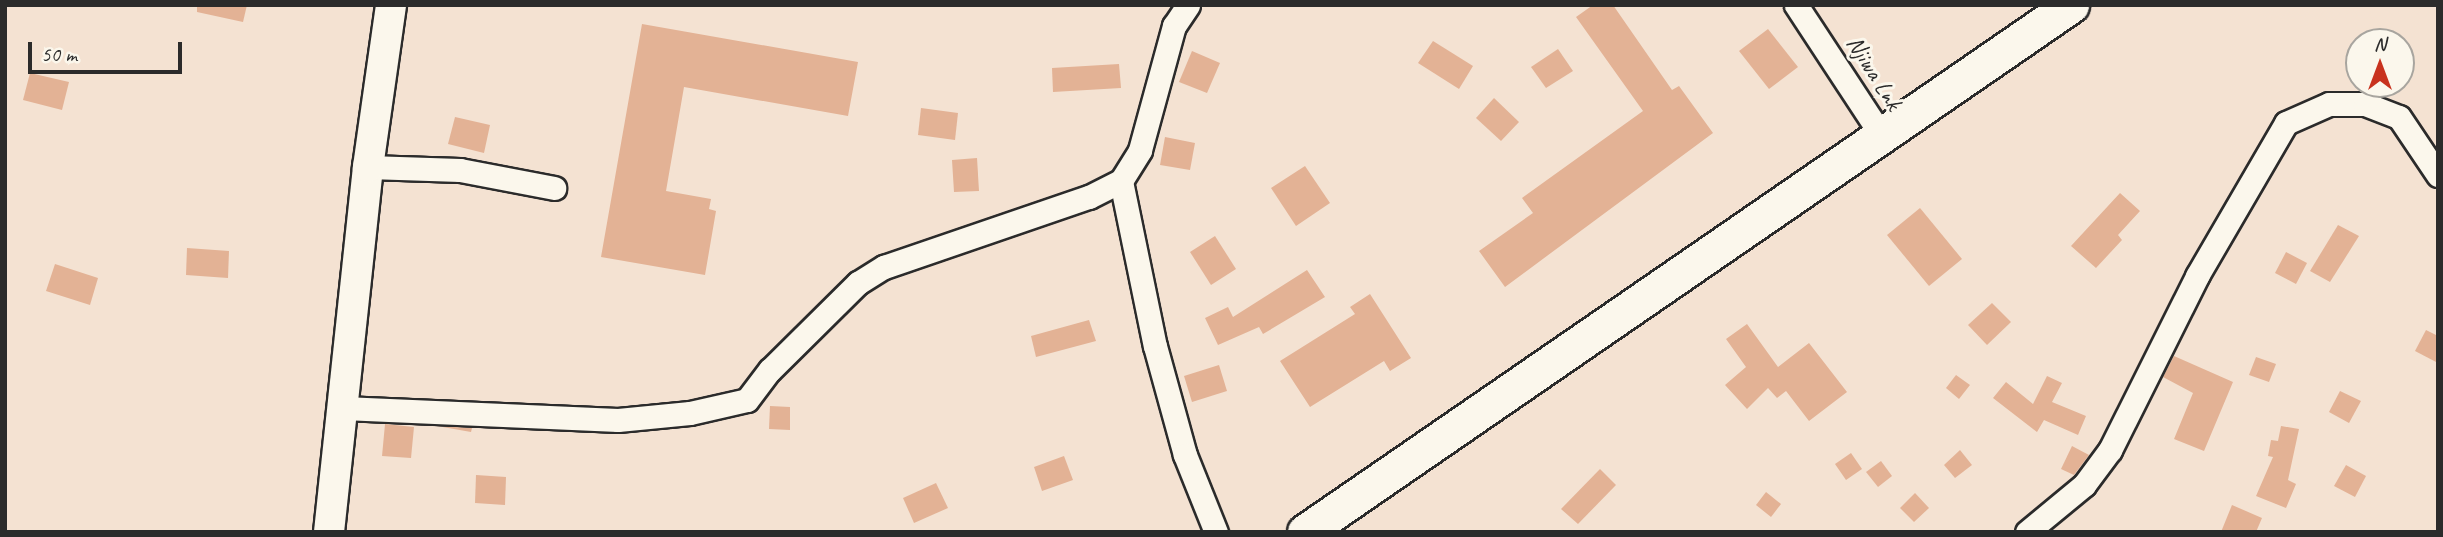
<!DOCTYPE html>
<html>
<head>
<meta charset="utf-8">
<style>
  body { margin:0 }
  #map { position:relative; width:2443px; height:537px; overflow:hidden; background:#f4e2d2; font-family:Caveat,sans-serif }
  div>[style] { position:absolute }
  .building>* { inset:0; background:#e3b295 }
  .roads { filter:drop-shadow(2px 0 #2b2b2b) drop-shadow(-2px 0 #2b2b2b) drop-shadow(0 2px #2b2b2b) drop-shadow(0 -2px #2b2b2b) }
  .minor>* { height:23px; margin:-11.5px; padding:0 11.5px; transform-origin:11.5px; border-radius:11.5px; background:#fbf7ec }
  .major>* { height:30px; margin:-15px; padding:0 15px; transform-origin:15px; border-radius:15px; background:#fbf7ec }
  .highway>* { height:35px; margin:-17.5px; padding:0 17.5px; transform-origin:17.5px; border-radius:17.5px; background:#fbf7ec }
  span { translate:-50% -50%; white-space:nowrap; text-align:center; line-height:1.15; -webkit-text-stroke:6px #fbf7ec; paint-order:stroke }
  .street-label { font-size:24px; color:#2b2b2b }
  .frame { position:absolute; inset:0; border:7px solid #2b2b2b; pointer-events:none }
  .north { position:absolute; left:2345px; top:28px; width:70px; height:70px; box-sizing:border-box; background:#fbf7ec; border:2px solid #a8a59f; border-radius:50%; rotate:0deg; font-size:19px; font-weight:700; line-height:28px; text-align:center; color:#2b2b2b }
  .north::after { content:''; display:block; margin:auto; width:24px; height:32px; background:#c8321e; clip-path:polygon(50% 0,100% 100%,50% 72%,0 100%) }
  .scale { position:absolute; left:28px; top:42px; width:154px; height:32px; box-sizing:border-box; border:4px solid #2b2b2b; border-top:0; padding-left:9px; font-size:21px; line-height:24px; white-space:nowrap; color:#2b2b2b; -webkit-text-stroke:5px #fbf7ec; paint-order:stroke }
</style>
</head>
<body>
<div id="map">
  <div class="building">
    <div style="clip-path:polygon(197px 5px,247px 5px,243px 22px,197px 12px)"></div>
    <div style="clip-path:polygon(1593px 5px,1613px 5px,1672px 90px,1679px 86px,1713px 133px,1505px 287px,1479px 251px,1533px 213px,1522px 198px,1643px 111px,1576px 17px)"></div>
    <div style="clip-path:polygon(642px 24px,858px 62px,848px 116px,684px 87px,666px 191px,711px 199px,709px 209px,716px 211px,705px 275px,601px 257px)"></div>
    <div style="clip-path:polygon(1768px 29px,1798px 67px,1769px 89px,1739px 51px)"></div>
    <div style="clip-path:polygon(1433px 41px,1473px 66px,1459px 89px,1418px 63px)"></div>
    <div style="clip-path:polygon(1558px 49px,1573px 71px,1546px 88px,1531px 67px)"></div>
    <div style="clip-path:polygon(1192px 51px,1220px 63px,1207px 93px,1179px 82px)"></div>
    <div style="clip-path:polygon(1119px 64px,1121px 88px,1053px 92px,1052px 68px)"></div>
    <div style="clip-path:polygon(30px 73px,69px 82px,62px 110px,23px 100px)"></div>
    <div style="clip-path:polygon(1494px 98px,1519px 122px,1501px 141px,1476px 118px)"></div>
    <div style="clip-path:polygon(921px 108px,958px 113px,955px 140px,918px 135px)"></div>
    <div style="clip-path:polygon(455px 117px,490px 125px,484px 153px,448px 144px)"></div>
    <div style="clip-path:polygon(1165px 137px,1195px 143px,1190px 170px,1160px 165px)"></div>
    <div style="clip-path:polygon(977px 158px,979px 191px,954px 192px,952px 160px)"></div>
    <div style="clip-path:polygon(1305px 166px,1330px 203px,1296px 226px,1271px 188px)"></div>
    <div style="clip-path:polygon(2120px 193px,2140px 211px,2118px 235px,2122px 240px,2096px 268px,2071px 246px)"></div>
    <div style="clip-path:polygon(1920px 208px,1962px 259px,1929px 286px,1887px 235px)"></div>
    <div style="clip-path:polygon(2338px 225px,2359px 236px,2330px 282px,2310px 271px)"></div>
    <div style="clip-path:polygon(1215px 236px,1236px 269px,1211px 285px,1190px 252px)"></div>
    <div style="clip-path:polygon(187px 248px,229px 251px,228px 278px,186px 275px)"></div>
    <div style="clip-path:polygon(2286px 252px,2307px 263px,2296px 284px,2275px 273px)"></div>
    <div style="clip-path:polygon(55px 264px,98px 278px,90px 305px,46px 291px)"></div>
    <div style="clip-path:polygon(1307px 270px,1325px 297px,1263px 334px,1259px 327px,1218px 345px,1205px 318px,1228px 307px,1233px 317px)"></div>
    <div style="clip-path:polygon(1370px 294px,1411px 358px,1390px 371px,1384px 361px,1310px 407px,1280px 361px,1355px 314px,1350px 307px)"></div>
    <div style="clip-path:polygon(1992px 303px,2011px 322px,1987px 345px,1968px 325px)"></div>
    <div style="clip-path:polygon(1089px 320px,1096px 341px,1036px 357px,1031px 336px)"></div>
    <div style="clip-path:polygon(1747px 324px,1778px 367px,1809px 343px,1847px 392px,1809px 421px,1786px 391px,1777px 398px,1768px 388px,1747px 409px,1725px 385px,1746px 367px,1726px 339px)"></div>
    <div style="clip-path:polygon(2426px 330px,2438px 336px,2438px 363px,2415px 351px)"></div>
    <div style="clip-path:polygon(2174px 356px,2233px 382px,2204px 451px,2174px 439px,2193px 393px,2163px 377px)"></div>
    <div style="clip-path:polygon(2256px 357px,2276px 364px,2269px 382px,2249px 375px)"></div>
    <div style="clip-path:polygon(1219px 365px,1227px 391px,1192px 402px,1184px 376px)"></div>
    <div style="clip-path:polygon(1956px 375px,1970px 385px,1959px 399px,1946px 388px)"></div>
    <div style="clip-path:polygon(2047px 376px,2062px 383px,2052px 402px,2086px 416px,2078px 435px,2044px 420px,2037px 432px,1993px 398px,2006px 382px,2033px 404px)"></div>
    <div style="clip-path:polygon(2340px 391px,2361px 401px,2349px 423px,2329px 412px)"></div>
    <div style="clip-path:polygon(770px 406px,790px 407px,790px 430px,769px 429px)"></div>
    <div style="clip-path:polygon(385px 424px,414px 427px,411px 458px,382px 456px)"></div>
    <div style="clip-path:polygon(437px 426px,472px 428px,471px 432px)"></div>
    <div style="clip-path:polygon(2281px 426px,2299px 429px,2288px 480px,2296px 484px,2286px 508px,2256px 496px,2273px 457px,2268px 456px,2271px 440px,2278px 441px)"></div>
    <div style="clip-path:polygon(2072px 446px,2089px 455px,2074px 475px,2061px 469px)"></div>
    <div style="clip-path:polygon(1960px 450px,1972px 465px,1955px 478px,1944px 465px)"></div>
    <div style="clip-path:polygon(1851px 453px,1862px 469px,1846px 480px,1835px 464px)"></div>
    <div style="clip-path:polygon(1064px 456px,1073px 480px,1042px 491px,1034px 467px)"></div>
    <div style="clip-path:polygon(1881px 461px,1892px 476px,1878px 487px,1866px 472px)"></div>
    <div style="clip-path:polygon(2346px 465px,2366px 476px,2355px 497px,2334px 486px)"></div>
    <div style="clip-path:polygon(1600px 469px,1616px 485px,1578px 524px,1561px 509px)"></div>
    <div style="clip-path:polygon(476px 475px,506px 477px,505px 505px,475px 503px)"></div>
    <div style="clip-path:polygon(936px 483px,948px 508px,914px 523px,903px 498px)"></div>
    <div style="clip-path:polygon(1766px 492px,1781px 504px,1771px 517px,1756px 505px)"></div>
    <div style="clip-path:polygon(1915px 493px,1929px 508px,1914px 522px,1900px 508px)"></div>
    <div style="clip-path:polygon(2232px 505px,2262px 518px,2256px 532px,2221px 532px)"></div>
  </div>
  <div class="roads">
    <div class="minor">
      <div style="left:1796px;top:5px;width:157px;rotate:56.7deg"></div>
      <div style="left:368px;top:167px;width:92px;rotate:1.9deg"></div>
      <div style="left:460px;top:170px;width:96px;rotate:10.8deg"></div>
      <div style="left:1121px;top:181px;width:168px;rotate:78.4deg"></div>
      <div style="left:1155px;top:346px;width:113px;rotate:74.6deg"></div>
      <div style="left:1185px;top:455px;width:83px;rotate:68.1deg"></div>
      <div style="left:343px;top:408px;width:275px;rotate:2.5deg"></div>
      <div style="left:618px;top:420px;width:72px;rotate:-5.6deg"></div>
      <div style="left:690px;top:413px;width:58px;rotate:-12.8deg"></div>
      <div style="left:747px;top:400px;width:38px;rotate:-53deg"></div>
      <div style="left:770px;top:370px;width:124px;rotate:-44.7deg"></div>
      <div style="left:858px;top:283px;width:31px;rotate:-32deg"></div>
      <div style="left:884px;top:267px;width:217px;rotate:-18.9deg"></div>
      <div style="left:1089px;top:197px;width:36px;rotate:-27deg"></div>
      <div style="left:1121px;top:181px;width:36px;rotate:-58deg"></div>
      <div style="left:1140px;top:150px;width:129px;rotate:-74.7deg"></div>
      <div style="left:1174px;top:26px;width:25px;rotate:-56deg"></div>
      <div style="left:2027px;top:532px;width:74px;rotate:-39.5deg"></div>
      <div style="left:2084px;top:485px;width:44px;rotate:-53.4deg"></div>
      <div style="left:2110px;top:450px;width:195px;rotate:-63.4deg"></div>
      <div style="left:2197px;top:276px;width:177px;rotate:-59.8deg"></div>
      <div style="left:2286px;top:123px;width:47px;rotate:-23.8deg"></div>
      <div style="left:2329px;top:104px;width:36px"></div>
      <div style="left:2365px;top:104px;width:36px;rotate:21deg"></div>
      <div style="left:2399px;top:117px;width:70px;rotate:56.1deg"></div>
    </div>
    <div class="major">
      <div style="left:329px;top:532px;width:367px;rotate:-83.9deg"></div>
      <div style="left:368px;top:167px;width:164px;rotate:-81.9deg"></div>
    </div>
    <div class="highway">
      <div style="left:1305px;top:532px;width:930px;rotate:-34.53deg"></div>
    </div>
  </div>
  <div class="street-label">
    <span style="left:1874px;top:73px;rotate:58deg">Njiwa Lnk</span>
  </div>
  <div class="frame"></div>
  <div class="north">N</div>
  <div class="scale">50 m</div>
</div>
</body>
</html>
